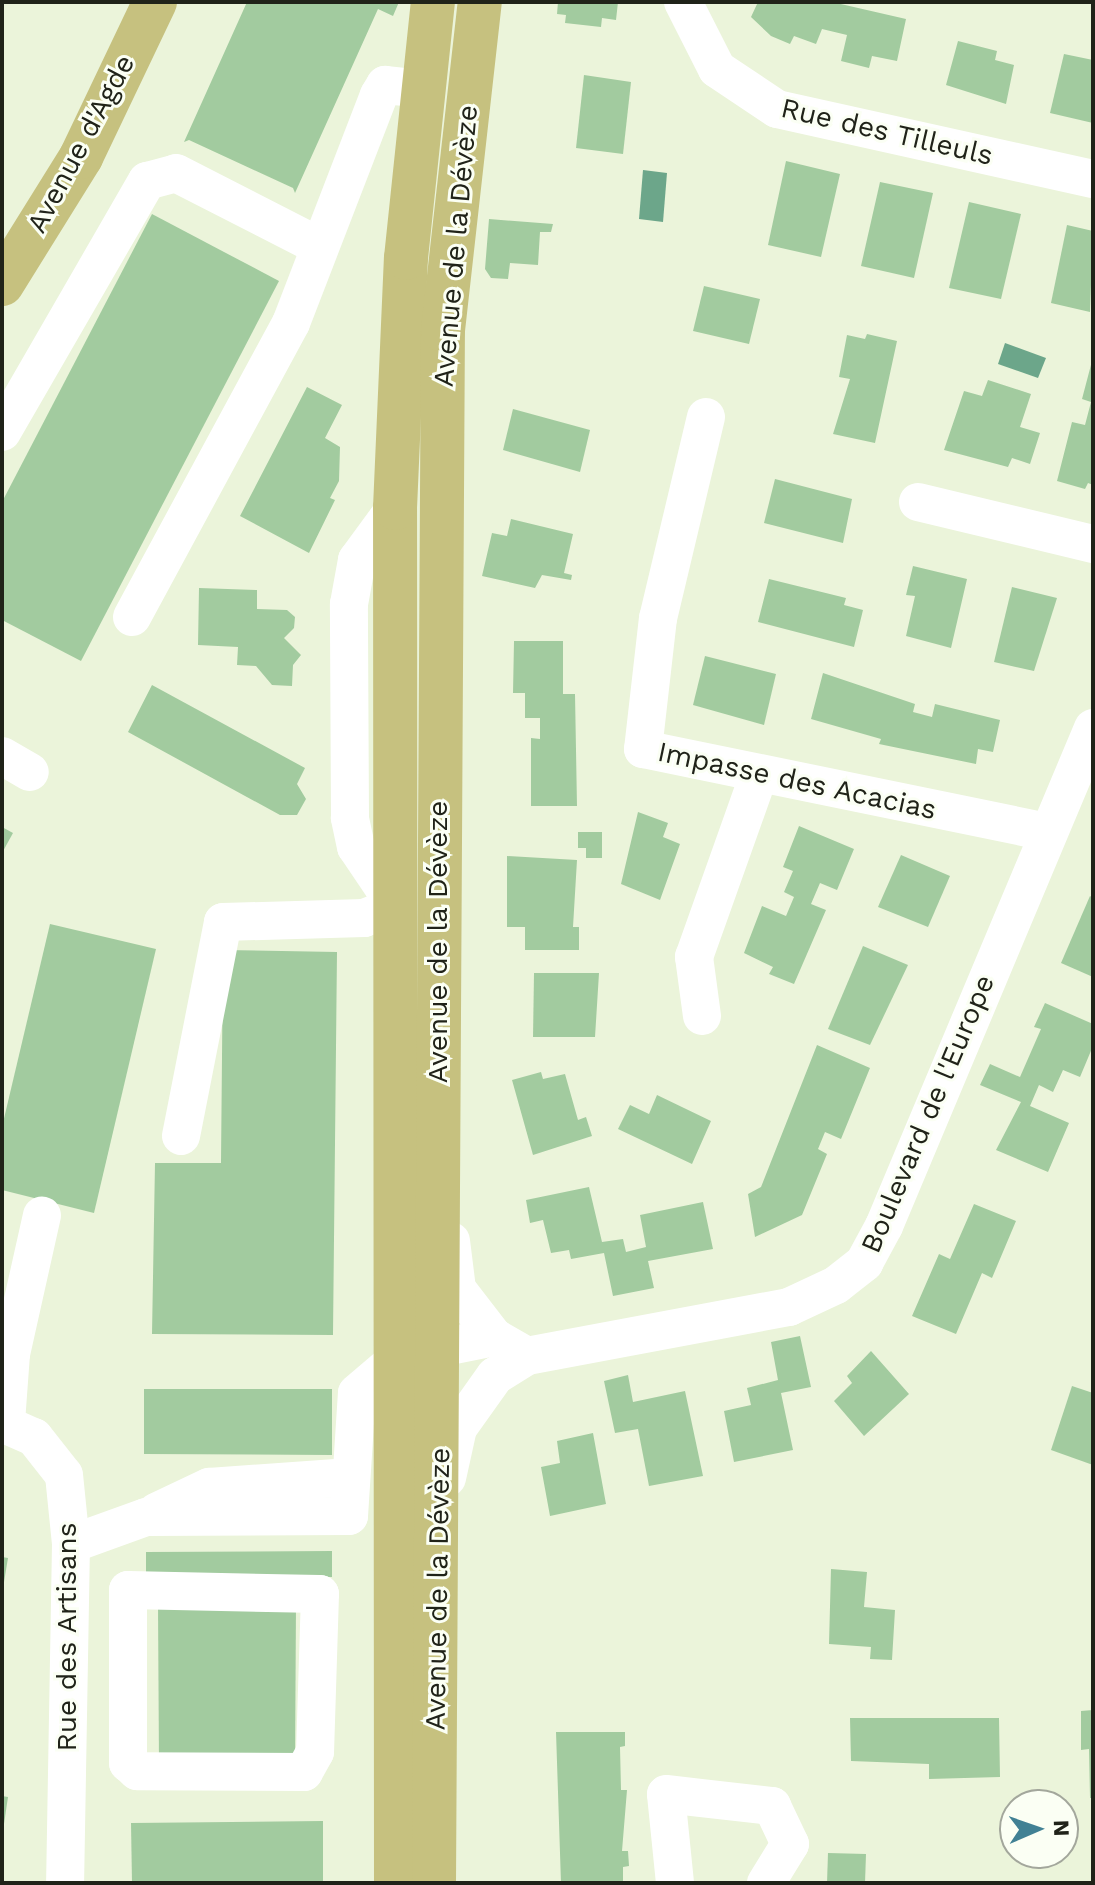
<!DOCTYPE html>
<html>
<head>
<meta charset="utf-8">
<style>
  body { margin:0 }
  #map { position:relative; width:1095px; height:1885px; overflow:hidden; background:#ebf4da; font-family:"Work Sans",sans-serif }
  div>[style] { position:absolute }
  .water>* { inset:0; background:#6ca68a }
  .building>* { inset:0; background:#a2cb9f }
  .minor>* { height:38px; margin:-19px; padding:0 19px; transform-origin:19px; border-radius:19px; background:#fff }
  .major>* { height:44px; margin:-22px; padding:0 22px; transform-origin:22px; border-radius:22px; background:#c6c17f }
  span { translate:-50% -50%; white-space:nowrap; text-align:center; line-height:1.15; -webkit-text-stroke:6px #fbfff4; paint-order:stroke }
  .street-label { font-size:28px; color:#202319 }
  .frame { position:absolute; inset:0; border:4px solid #202319; pointer-events:none }
  .north { position:absolute; left:999px; top:1789px; width:80px; height:80px; box-sizing:border-box; background:#fbfff4; border:2px solid #a3a79c; border-radius:50%; rotate:88deg; font-size:22px; font-weight:700; line-height:32px; text-align:center; color:#202319 }
  .north::after { content:''; display:block; margin:auto; width:28px; height:36px; background:#418194; clip-path:polygon(50% 0,100% 100%,50% 72%,0 100%) }
</style>
</head>
<body>
<div id="map">
  <div class="water">
    <div style="clip-path:polygon(643px 170px,667px 173px,663px 222px,639px 219px)"></div>
    <div style="clip-path:polygon(1005px 343px,1046px 358px,1038px 378px,998px 364px)"></div>
  </div>
  <div class="building">
    <div style="clip-path:polygon(247px 2px,399px 2px,393px 16px,378px 9px,295px 193px,293px 188px,189px 140px,184px 142px)"></div>
    <div style="clip-path:polygon(558px 2px,618px 2px,616px 20px,602px 18px,601px 27px,565px 23px,566px 15px,557px 14px)"></div>
    <div style="clip-path:polygon(758px 2px,832px 2px,906px 19px,897px 61px,872px 56px,869px 68px,841px 61px,847px 35px,822px 29px,816px 44px,794px 36px,790px 44px,771px 36px,751px 17px)"></div>
    <div style="clip-path:polygon(958px 41px,997px 51px,995px 60px,1014px 65px,1006px 104px,946px 85px)"></div>
    <div style="clip-path:polygon(1064px 54px,1093px 60px,1093px 123px,1050px 113px)"></div>
    <div style="clip-path:polygon(584px 75px,631px 82px,623px 154px,576px 148px)"></div>
    <div style="clip-path:polygon(786px 161px,840px 174px,821px 257px,768px 245px)"></div>
    <div style="clip-path:polygon(880px 182px,933px 193px,914px 278px,861px 266px)"></div>
    <div style="clip-path:polygon(969px 202px,1021px 214px,1001px 299px,949px 288px)"></div>
    <div style="clip-path:polygon(152px 214px,279px 281px,81px 661px,2px 620px,2px 502px)"></div>
    <div style="clip-path:polygon(489px 219px,553px 224px,551px 232px,540px 232px,538px 265px,510px 263px,508px 279px,491px 278px,485px 269px)"></div>
    <div style="clip-path:polygon(1067px 225px,1093px 231px,1090px 312px,1051px 303px)"></div>
    <div style="clip-path:polygon(704px 286px,760px 299px,749px 344px,693px 331px)"></div>
    <div style="clip-path:polygon(867px 334px,897px 341px,875px 443px,833px 434px,850px 379px,839px 377px,847px 335px,865px 339px)"></div>
    <div style="clip-path:polygon(1092px 361px,1093px 485px,1088px 483px,1085px 489px,1057px 481px,1072px 422px,1085px 425px,1091px 402px,1082px 399px)"></div>
    <div style="clip-path:polygon(988px 380px,1031px 394px,1020px 427px,1040px 433px,1030px 464px,1012px 458px,1008px 467px,944px 450px,964px 391px,982px 396px)"></div>
    <div style="clip-path:polygon(307px 387px,342px 405px,325px 438px,340px 447px,339px 481px,330px 498px,335px 500px,309px 553px,240px 516px)"></div>
    <div style="clip-path:polygon(513px 409px,590px 430px,580px 472px,503px 450px)"></div>
    <div style="clip-path:polygon(775px 479px,852px 499px,843px 543px,764px 523px)"></div>
    <div style="clip-path:polygon(511px 519px,573px 534px,564px 573px,572px 575px,571px 580px,542px 575px,535px 588px,482px 576px,492px 533px,507px 536px)"></div>
    <div style="clip-path:polygon(913px 566px,967px 579px,951px 648px,906px 636px,915px 596px,906px 595px)"></div>
    <div style="clip-path:polygon(769px 579px,846px 598px,844px 605px,863px 610px,854px 647px,758px 622px)"></div>
    <div style="clip-path:polygon(1012px 587px,1057px 598px,1034px 671px,994px 662px)"></div>
    <div style="clip-path:polygon(199px 588px,257px 590px,257px 609px,287px 610px,295px 617px,294px 628px,284px 638px,301px 655px,293px 665px,292px 686px,272px 685px,256px 666px,237px 665px,238px 647px,198px 645px)"></div>
    <div style="clip-path:polygon(514px 641px,563px 641px,563px 694px,575px 694px,577px 806px,531px 806px,531px 738px,540px 739px,540px 718px,525px 718px,525px 693px,513px 693px)"></div>
    <div style="clip-path:polygon(705px 656px,776px 674px,764px 725px,693px 705px)"></div>
    <div style="clip-path:polygon(823px 673px,915px 704px,913px 712px,932px 717px,935px 704px,1000px 720px,993px 752px,978px 749px,976px 764px,879px 744px,881px 739px,811px 719px)"></div>
    <div style="clip-path:polygon(152px 685px,305px 768px,297px 784px,306px 799px,297px 815px,280px 815px,128px 732px)"></div>
    <div style="clip-path:polygon(638px 812px,668px 823px,663px 837px,680px 844px,660px 900px,621px 884px)"></div>
    <div style="clip-path:polygon(799px 826px,854px 849px,837px 890px,820px 883px,811px 904px,826px 910px,794px 984px,769px 974px,773px 967px,744px 953px,762px 906px,786px 916px,794px 897px,784px 892px,793px 871px,783px 867px)"></div>
    <div style="clip-path:polygon(2px 827px,13px 833px,2px 853px)"></div>
    <div style="clip-path:polygon(578px 832px,602px 832px,602px 858px,586px 858px,586px 848px,578px 848px)"></div>
    <div style="clip-path:polygon(901px 855px,950px 876px,928px 927px,878px 907px)"></div>
    <div style="clip-path:polygon(507px 856px,577px 860px,573px 927px,579px 927px,579px 950px,525px 950px,525px 927px,507px 927px)"></div>
    <div style="clip-path:polygon(1090px 896px,1093px 898px,1093px 977px,1061px 963px)"></div>
    <div style="clip-path:polygon(50px 924px,156px 949px,94px 1213px,2px 1190px,2px 1127px)"></div>
    <div style="clip-path:polygon(863px 946px,908px 965px,870px 1045px,828px 1029px)"></div>
    <div style="clip-path:polygon(223px 950px,337px 952px,333px 1335px,152px 1334px,155px 1163px,221px 1163px)"></div>
    <div style="clip-path:polygon(534px 973px,599px 973px,595px 1037px,533px 1037px)"></div>
    <div style="clip-path:polygon(1045px 1003px,1093px 1024px,1093px 1046px,1080px 1077px,1063px 1070px,1053px 1092px,1039px 1085px,1030px 1106px,1069px 1123px,1048px 1172px,996px 1150px,1021px 1102px,980px 1085px,990px 1064px,1020px 1077px,1041px 1029px,1034px 1027px)"></div>
    <div style="clip-path:polygon(817px 1045px,870px 1068px,841px 1139px,825px 1132px,818px 1149px,827px 1154px,802px 1215px,755px 1237px,748px 1194px,761px 1187px)"></div>
    <div style="clip-path:polygon(541px 1072px,543px 1079px,565px 1074px,578px 1120px,586px 1117px,592px 1136px,533px 1155px,512px 1080px)"></div>
    <div style="clip-path:polygon(657px 1095px,711px 1121px,692px 1164px,618px 1129px,630px 1105px,649px 1114px)"></div>
    <div style="clip-path:polygon(589px 1187px,602px 1242px,623px 1239px,626px 1252px,646px 1247px,640px 1215px,703px 1202px,713px 1249px,648px 1261px,654px 1288px,613px 1296px,604px 1253px,571px 1259px,569px 1250px,551px 1253px,543px 1220px,530px 1223px,526px 1200px)"></div>
    <div style="clip-path:polygon(974px 1204px,1016px 1221px,992px 1278px,982px 1273px,956px 1334px,912px 1316px,939px 1254px,950px 1259px)"></div>
    <div style="clip-path:polygon(800px 1336px,811px 1387px,781px 1393px,793px 1450px,734px 1462px,724px 1411px,751px 1405px,747px 1388px,778px 1380px,771px 1342px)"></div>
    <div style="clip-path:polygon(871px 1351px,909px 1394px,864px 1436px,834px 1401px,852px 1383px,847px 1376px)"></div>
    <div style="clip-path:polygon(628px 1375px,633px 1402px,685px 1391px,703px 1476px,649px 1486px,638px 1429px,615px 1433px,604px 1381px)"></div>
    <div style="clip-path:polygon(1072px 1386px,1093px 1393px,1093px 1465px,1051px 1450px)"></div>
    <div style="clip-path:polygon(144px 1389px,332px 1389px,332px 1455px,144px 1454px)"></div>
    <div style="clip-path:polygon(593px 1433px,606px 1504px,550px 1516px,541px 1467px,560px 1463px,557px 1441px)"></div>
    <div style="clip-path:polygon(332px 1551px,332px 1577px,146px 1578px,146px 1552px)"></div>
    <div style="clip-path:polygon(2px 1557px,8px 1558px,4px 1582px,2px 1582px)"></div>
    <div style="clip-path:polygon(831px 1569px,867px 1572px,864px 1607px,895px 1610px,892px 1660px,870px 1659px,871px 1647px,829px 1644px)"></div>
    <div style="clip-path:polygon(296px 1604px,295px 1766px,159px 1766px,158px 1605px)"></div>
    <div style="clip-path:polygon(1093px 1710px,1093px 1798px,1090px 1798px,1089px 1749px,1081px 1750px,1081px 1711px)"></div>
    <div style="clip-path:polygon(850px 1718px,999px 1718px,1000px 1777px,929px 1779px,929px 1764px,851px 1761px)"></div>
    <div style="clip-path:polygon(556px 1732px,625px 1732px,625px 1746px,620px 1747px,621px 1790px,627px 1790px,622px 1851px,628px 1851px,629px 1866px,623px 1867px,623px 1883px,561px 1883px)"></div>
    <div style="clip-path:polygon(2px 1796px,8px 1797px,4px 1824px,2px 1824px)"></div>
    <div style="clip-path:polygon(323px 1821px,323px 1883px,132px 1883px,131px 1823px)"></div>
    <div style="clip-path:polygon(828px 1853px,866px 1854px,865px 1883px,827px 1883px)"></div>
  </div>
  <div class="minor">
    <div style="left:683px;top:2px;width:75px;rotate:63.1deg"></div>
    <div style="left:717px;top:69px;width:72px;rotate:33.7deg"></div>
    <div style="left:777px;top:109px;width:324px;rotate:12.5deg"></div>
    <div style="left:706px;top:417px;width:207px;rotate:103.4deg"></div>
    <div style="left:658px;top:618px;width:132px;rotate:96.5deg"></div>
    <div style="left:643px;top:749px;width:413px;rotate:11.6deg"></div>
    <div style="left:2px;top:432px;width:290px;rotate:-60deg"></div>
    <div style="left:147px;top:181px;width:30px;rotate:-15deg"></div>
    <div style="left:176px;top:173px;width:158px;rotate:27.1deg"></div>
    <div style="left:918px;top:502px;width:180px;rotate:13.5deg"></div>
    <div style="left:132px;top:617px;width:334px;rotate:-61.6deg"></div>
    <div style="left:291px;top:323px;width:244px;rotate:-68.9deg"></div>
    <div style="left:379px;top:95px;width:12px;rotate:-59deg"></div>
    <div style="left:385px;top:85px;width:38px;rotate:6deg"></div>
    <div style="left:2px;top:756px;width:32px;rotate:30deg"></div>
    <div style="left:702px;top:1016px;width:60px;rotate:-97.7deg"></div>
    <div style="left:694px;top:957px;width:194px;rotate:-70.4deg"></div>
    <div style="left:181px;top:1136px;width:218px;rotate:-78.9deg"></div>
    <div style="left:223px;top:922px;width:141px;rotate:-1.6deg"></div>
    <div style="left:364px;top:918px;width:34px;rotate:-21deg"></div>
    <div style="left:396px;top:906px;width:71px;rotate:-124.1deg"></div>
    <div style="left:356px;top:847px;width:30px;rotate:-102deg"></div>
    <div style="left:350px;top:818px;width:214px;rotate:-90.3deg"></div>
    <div style="left:349px;top:604px;width:45px;rotate:-79.7deg"></div>
    <div style="left:357px;top:560px;width:64px;rotate:-53.8deg"></div>
    <div style="left:451px;top:1241px;width:48px;rotate:82.9deg"></div>
    <div style="left:457px;top:1289px;width:61px;rotate:52.4deg"></div>
    <div style="left:421px;top:1371px;width:29px;rotate:-52deg"></div>
    <div style="left:439px;top:1348px;width:56px;rotate:-11.3deg"></div>
    <div style="left:494px;top:1337px;width:38px;rotate:30deg"></div>
    <div style="left:6px;top:1422px;width:68px;rotate:-85.8deg"></div>
    <div style="left:11px;top:1354px;width:142px;rotate:-77.4deg"></div>
    <div style="left:2px;top:1423px;width:35px;rotate:24deg"></div>
    <div style="left:34px;top:1437px;width:48px;rotate:51.7deg"></div>
    <div style="left:64px;top:1475px;width:69px;rotate:84.2deg"></div>
    <div style="left:71px;top:1544px;width:339px;rotate:91deg"></div>
    <div style="left:447px;top:1478px;width:51px;rotate:-77.6deg"></div>
    <div style="left:458px;top:1428px;width:64px;rotate:-54.6deg"></div>
    <div style="left:495px;top:1376px;width:38px;rotate:-32deg"></div>
    <div style="left:527px;top:1356px;width:267px;rotate:-10.6deg"></div>
    <div style="left:789px;top:1307px;width:52px;rotate:-25.1deg"></div>
    <div style="left:836px;top:1285px;width:36px;rotate:-38deg"></div>
    <div style="left:864px;top:1263px;width:42px;rotate:-61.6deg"></div>
    <div style="left:884px;top:1226px;width:540px;rotate:-67.23deg"></div>
    <div style="left:156px;top:1512px;width:59px;rotate:-25.3deg"></div>
    <div style="left:209px;top:1487px;width:138px;rotate:-4.1deg"></div>
    <div style="left:71px;top:1544px;width:80px;rotate:-19.8deg"></div>
    <div style="left:146px;top:1517px;width:203px;rotate:-0.3deg"></div>
    <div style="left:349px;top:1516px;width:123px;rotate:-86.3deg"></div>
    <div style="left:357px;top:1393px;width:54px;rotate:-40.5deg"></div>
    <div style="left:128px;top:1590px;width:192px;rotate:1.2deg"></div>
    <div style="left:320px;top:1594px;width:158px;rotate:91.8deg"></div>
    <div style="left:315px;top:1752px;width:23px;rotate:119deg"></div>
    <div style="left:304px;top:1772px;width:167px;rotate:-179.7deg"></div>
    <div style="left:137px;top:1771px;width:12px;rotate:-138deg"></div>
    <div style="left:128px;top:1763px;width:173px;rotate:-90deg"></div>
    <div style="left:675px;top:1883px;width:89px;rotate:-95.8deg"></div>
    <div style="left:666px;top:1794px;width:107px;rotate:6.5deg"></div>
    <div style="left:772px;top:1806px;width:42px;rotate:64.7deg"></div>
    <div style="left:790px;top:1844px;width:46px;rotate:121.6deg"></div>
  </div>
  <div class="major">
    <div style="left:2px;top:284px;width:150px;rotate:-58.1deg"></div>
    <div style="left:81px;top:157px;width:172px;rotate:-64.5deg"></div>
    <div style="left:396px;top:1883px;width:1375px;rotate:-90.04deg"></div>
    <div style="left:395px;top:508px;width:250px;rotate:-87.5deg"></div>
    <div style="left:406px;top:258px;width:257px;rotate:-84deg"></div>
    <div style="left:434px;top:1883px;width:1553px;rotate:-89.67deg"></div>
    <div style="left:443px;top:330px;width:330px;rotate:-83.6deg"></div>
  </div>
  <div class="street-label">
    <span style="left:887px;top:132px;rotate:13deg">Rue des Tilleuls</span>
    <span style="left:81px;top:144px;rotate:-62deg">Avenue d'Agde</span>
    <span style="left:456px;top:246px;rotate:-85deg">Avenue de la Dévèze</span>
    <span style="left:797px;top:781px;rotate:12deg">Impasse des Acacias</span>
    <span style="left:438px;top:942px;rotate:-90deg">Avenue de la Dévèze</span>
    <span style="left:928px;top:1114px;rotate:-67deg">Boulevard de l'Europe</span>
    <span style="left:438px;top:1589px;rotate:-89deg">Avenue de la Dévèze</span>
    <span style="left:67px;top:1637px;rotate:-90deg">Rue des Artisans</span>
  </div>
  <div class="frame"></div>
  <div class="north">N</div>
</div>
</body>
</html>
